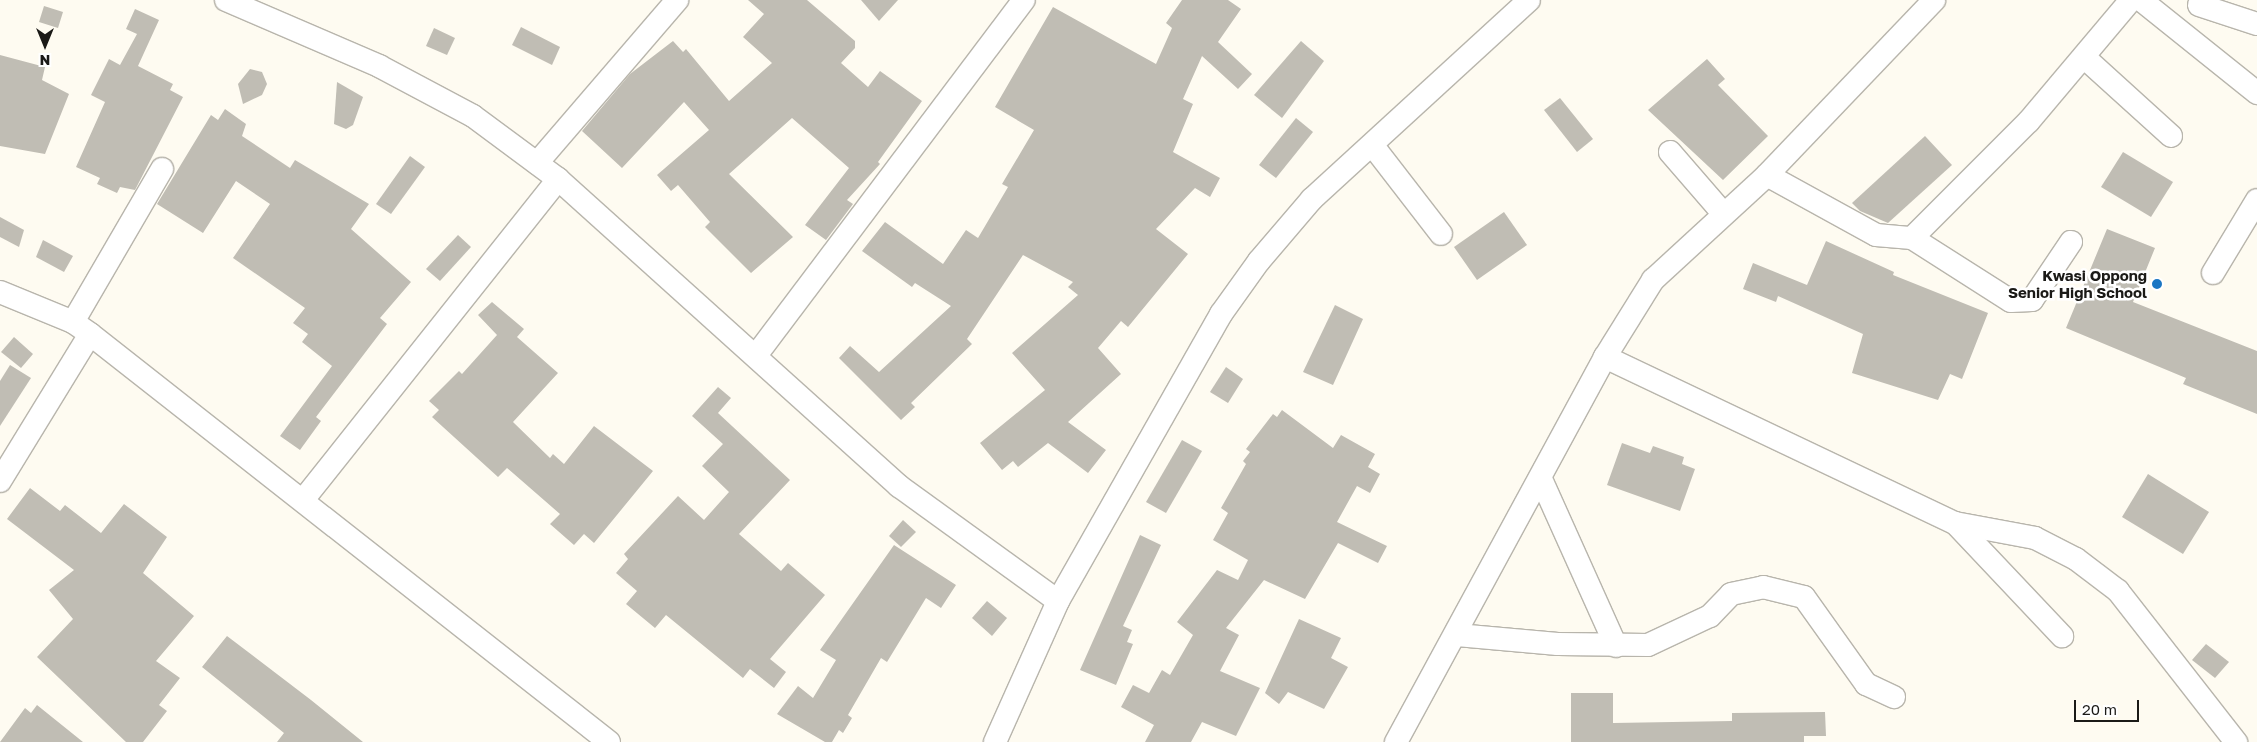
<!DOCTYPE html>
<html>
<head>
<meta charset="utf-8">
<style>
  body { margin:0 }
  #map { position:relative; width:2257px; height:742px; overflow:hidden; background:#fefbf1; font-family:"Golos Text",sans-serif }
  div>[style] { position:absolute }
  .building>* { inset:0; background:#c0bdb4 }
  .roads { filter:drop-shadow(1px 0 #b8b5ac) drop-shadow(-1px 0 #b8b5ac) drop-shadow(0 1px #b8b5ac) drop-shadow(0 -1px #b8b5ac) }
  .minor>* { height:22px; margin:-11px; padding:0 11px; transform-origin:11px; border-radius:11px; background:#fff }
  .dots>* { width:14px; height:14px; translate:-50% -50%; box-sizing:border-box; border:2px solid #fff; border-radius:50% }
  span { translate:-50% -50%; white-space:nowrap; text-align:center; line-height:1.15; -webkit-text-stroke:5px #fff; paint-order:stroke }
  .poi-label { font-size:15px; color:#1b1a17; font-weight:700 }
  .right { translate:-100% -50%; text-align:right }
  .north { position:absolute; left:20px; top:20px; width:50px; height:50px; -webkit-text-stroke:4px #fff; paint-order:stroke; rotate:180deg; font-size:14px; font-weight:700; line-height:20px; text-align:center; color:#1b1a17 }
  .north::after { content:''; display:block; margin:auto; width:18px; height:22px; background:#1b1a17; clip-path:polygon(50% 0,100% 100%,50% 72%,0 100%) }
  .scale { position:absolute; left:2074px; top:700px; width:65px; height:22px; box-sizing:border-box; border:2px solid #1b1a17; border-top:0; padding-left:6px; font-size:15px; line-height:18px; white-space:nowrap; color:#1b1a17; -webkit-text-stroke:4px #fff; paint-order:stroke }
</style>
</head>
<body>
<div id="map">
  <div class="building">
    <div style="clip-path:polygon(748px 0,807px 0,855px 41px,855px 48px,841px 63px,868px 87px,880px 71px,922px 101px,878px 162px,880px 164px,847px 200px,853px 204px,826px 240px,805px 225px,849px 168px,792px 118px,729px 174px,793px 237px,751px 273px,705px 227px,710px 222px,678px 185px,671px 191px,657px 175px,709px 130px,684px 102px,622px 168px,582px 131px,630px 74px,673px 41px,683px 52px,686px 49px,729px 101px,772px 63px,743px 37px,764px 14px)"></div>
    <div style="clip-path:polygon(861px 0,898px 0,879px 21px)"></div>
    <div style="clip-path:polygon(1182px 0,1228px 0,1241px 9px,1218px 42px,1252px 74px,1238px 89px,1202px 56px,1183px 99px,1193px 104px,1173px 152px,1220px 178px,1210px 197px,1195px 188px,1156px 229px,1188px 254px,1128px 327px,1121px 321px,1098px 348px,1121px 374px,1068px 422px,1106px 450px,1088px 473px,1048px 443px,1018px 467px,1013px 461px,1002px 470px,980px 443px,1045px 390px,1012px 353px,1078px 295px,1068px 287px,1073px 282px,1023px 255px,967px 339px,972px 344px,911px 403px,915px 407px,901px 420px,839px 358px,850px 346px,879px 372px,951px 306px,915px 283px,912px 287px,862px 251px,885px 222px,943px 264px,966px 230px,978px 238px,1008px 187px,1002px 184px,1034px 130px,995px 107px,1053px 7px,1156px 64px,1172px 28px,1166px 23px)"></div>
    <div style="clip-path:polygon(44px 6px,63px 12px,58px 28px,39px 22px)"></div>
    <div style="clip-path:polygon(135px 9px,159px 20px,138px 66px,173px 84px,170px 90px,183px 97px,135px 190px,120px 187px,117px 193px,97px 184px,100px 178px,76px 167px,105px 102px,91px 95px,109px 59px,120px 65px,137px 34px,126px 29px)"></div>
    <div style="clip-path:polygon(521px 27px,560px 47px,552px 65px,512px 45px)"></div>
    <div style="clip-path:polygon(434px 28px,455px 38px,447px 55px,426px 46px)"></div>
    <div style="clip-path:polygon(1301px 41px,1324px 61px,1282px 118px,1254px 95px)"></div>
    <div style="clip-path:polygon(0 55px,45px 67px,42px 80px,69px 94px,45px 154px,0 146px)"></div>
    <div style="clip-path:polygon(1707px 59px,1725px 79px,1718px 85px,1768px 136px,1723px 180px,1648px 110px)"></div>
    <div style="clip-path:polygon(250px 69px,262px 72px,267px 84px,262px 95px,243px 104px,238px 84px)"></div>
    <div style="clip-path:polygon(337px 82px,363px 97px,353px 125px,346px 129px,334px 124px)"></div>
    <div style="clip-path:polygon(1560px 98px,1593px 139px,1577px 152px,1544px 110px)"></div>
    <div style="clip-path:polygon(225px 109px,246px 124px,242px 136px,290px 168px,295px 160px,369px 204px,351px 229px,411px 282px,380px 318px,387px 324px,316px 417px,321px 421px,300px 450px,280px 436px,332px 366px,302px 342px,308px 334px,293px 323px,305px 308px,233px 258px,270px 204px,236px 181px,203px 233px,157px 204px,211px 115px,218px 120px)"></div>
    <div style="clip-path:polygon(1296px 118px,1313px 132px,1276px 178px,1259px 165px)"></div>
    <div style="clip-path:polygon(1925px 136px,1952px 165px,1888px 223px,1860px 211px,1852px 203px)"></div>
    <div style="clip-path:polygon(2123px 152px,2173px 182px,2151px 217px,2101px 187px)"></div>
    <div style="clip-path:polygon(410px 156px,425px 167px,391px 214px,376px 204px)"></div>
    <div style="clip-path:polygon(1504px 212px,1527px 245px,1477px 280px,1454px 247px)"></div>
    <div style="clip-path:polygon(0 217px,24px 230px,19px 247px,0 237px)"></div>
    <div style="clip-path:polygon(2107px 229px,2155px 248px,2133px 302px,2257px 351px,2257px 414px,2183px 384px,2186px 378px,2066px 328px)"></div>
    <div style="clip-path:polygon(458px 235px,471px 247px,440px 281px,426px 269px)"></div>
    <div style="clip-path:polygon(43px 240px,73px 256px,64px 272px,36px 257px)"></div>
    <div style="clip-path:polygon(1826px 241px,1894px 272px,1893px 275px,1988px 313px,1962px 379px,1950px 374px,1938px 400px,1852px 373px,1863px 334px,1778px 296px,1776px 302px,1743px 289px,1753px 263px,1807px 285px)"></div>
    <div style="clip-path:polygon(492px 302px,524px 329px,517px 337px,558px 373px,513px 422px,550px 458px,553px 454px,564px 464px,594px 426px,653px 471px,594px 543px,584px 534px,574px 545px,550px 524px,560px 514px,507px 468px,498px 477px,432px 417px,439px 410px,429px 401px,459px 371px,462px 374px,497px 335px,478px 315px)"></div>
    <div style="clip-path:polygon(1335px 305px,1363px 319px,1333px 385px,1303px 372px)"></div>
    <div style="clip-path:polygon(14px 337px,33px 354px,21px 368px,1px 352px)"></div>
    <div style="clip-path:polygon(10px 365px,31px 378px,0 426px,0 381px)"></div>
    <div style="clip-path:polygon(1226px 367px,1243px 379px,1228px 403px,1210px 392px)"></div>
    <div style="clip-path:polygon(718px 387px,731px 398px,718px 413px,790px 480px,739px 534px,781px 571px,788px 563px,825px 595px,770px 659px,786px 672px,774px 688px,750px 669px,743px 678px,666px 615px,655px 628px,626px 604px,637px 591px,616px 573px,628px 559px,624px 554px,678px 496px,704px 520px,729px 492px,702px 466px,723px 444px,692px 416px)"></div>
    <div style="clip-path:polygon(1282px 410px,1333px 448px,1341px 435px,1375px 454px,1368px 467px,1380px 474px,1370px 493px,1357px 486px,1337px 522px,1387px 546px,1378px 563px,1338px 543px,1305px 599px,1264px 580px,1226px 628px,1239px 635px,1220px 671px,1260px 688px,1236px 736px,1202px 722px,1191px 742px,1145px 742px,1154px 725px,1121px 707px,1133px 685px,1149px 693px,1162px 670px,1170px 675px,1193px 635px,1177px 622px,1217px 570px,1238px 580px,1248px 560px,1213px 540px,1228px 513px,1221px 508px,1246px 464px,1243px 461px,1250px 452px,1246px 449px,1273px 414px,1277px 417px)"></div>
    <div style="clip-path:polygon(1182px 440px,1202px 451px,1166px 513px,1146px 502px)"></div>
    <div style="clip-path:polygon(1622px 443px,1650px 453px,1653px 446px,1684px 457px,1682px 464px,1695px 469px,1680px 511px,1607px 485px)"></div>
    <div style="clip-path:polygon(2148px 474px,2209px 512px,2183px 554px,2122px 517px)"></div>
    <div style="clip-path:polygon(30px 488px,60px 511px,65px 505px,101px 533px,124px 504px,167px 537px,143px 573px,194px 616px,156px 661px,180px 678px,159px 705px,167px 711px,143px 742px,126px 742px,37px 657px,73px 619px,49px 590px,74px 570px,7px 519px)"></div>
    <div style="clip-path:polygon(903px 520px,916px 532px,901px 547px,889px 536px)"></div>
    <div style="clip-path:polygon(1140px 535px,1161px 545px,1123px 626px,1132px 630px,1127px 642px,1133px 644px,1116px 685px,1080px 670px)"></div>
    <div style="clip-path:polygon(894px 545px,956px 585px,941px 608px,926px 598px,887px 662px,881px 658px,848px 715px,852px 718px,843px 733px,839px 730px,832px 742px,825px 742px,777px 714px,798px 686px,813px 698px,836px 660px,820px 650px)"></div>
    <div style="clip-path:polygon(987px 601px,1007px 618px,992px 636px,972px 618px)"></div>
    <div style="clip-path:polygon(1299px 619px,1341px 638px,1331px 658px,1348px 667px,1324px 709px,1288px 692px,1279px 704px,1265px 693px)"></div>
    <div style="clip-path:polygon(227px 636px,311px 700px,363px 742px,277px 742px,284px 733px,202px 667px)"></div>
    <div style="clip-path:polygon(2206px 644px,2229px 662px,2215px 678px,2192px 660px)"></div>
    <div style="clip-path:polygon(1571px 693px,1613px 693px,1613px 723px,1732px 721px,1732px 713px,1825px 712px,1826px 736px,1804px 736px,1804px 742px,1571px 742px)"></div>
    <div style="clip-path:polygon(37px 705px,83px 742px,0 742px,25px 708px,31px 713px)"></div>
  </div>
  <div class="roads">
    <div class="minor">
      <div style="left:226px;top:0;width:167px;rotate:23.3deg"></div>
      <div style="left:379px;top:66px;width:106px;rotate:28deg"></div>
      <div style="left:473px;top:116px;width:106px;rotate:36.5deg"></div>
      <div style="left:558px;top:179px;width:459px;rotate:42deg"></div>
      <div style="left:899px;top:486px;width:196px;rotate:35.9deg"></div>
      <div style="left:2141px;top:0;width:149px;rotate:38.7deg"></div>
      <div style="left:2199px;top:5px;width:61px;rotate:18.1deg"></div>
      <div style="left:2085px;top:58px;width:116px;rotate:42.2deg"></div>
      <div style="left:1373px;top:146px;width:111px;rotate:52.3deg"></div>
      <div style="left:1670px;top:152px;width:79px;rotate:49.1deg"></div>
      <div style="left:537px;top:163px;width:215px;rotate:-49.3deg"></div>
      <div style="left:1767px;top:175px;width:124px;rotate:28.8deg"></div>
      <div style="left:1876px;top:235px;width:36px;rotate:5deg"></div>
      <div style="left:1912px;top:238px;width:165px;rotate:-45deg"></div>
      <div style="left:2029px;top:121px;width:158px;rotate:-49.9deg"></div>
      <div style="left:1912px;top:238px;width:117px;rotate:32.5deg"></div>
      <div style="left:2011px;top:301px;width:21px;rotate:-3deg"></div>
      <div style="left:2032px;top:300px;width:70px;rotate:-56.1deg"></div>
      <div style="left:2213px;top:273px;width:85px;rotate:-58.9deg"></div>
      <div style="left:0;top:292px;width:79px;rotate:22.3deg"></div>
      <div style="left:73px;top:322px;width:21px;rotate:35deg"></div>
      <div style="left:90px;top:334px;width:660px;rotate:38.17deg"></div>
      <div style="left:73px;top:322px;width:177px;rotate:-59.8deg"></div>
      <div style="left:757px;top:354px;width:443px;rotate:-53deg"></div>
      <div style="left:1605px;top:357px;width:387px;rotate:25.4deg"></div>
      <div style="left:1955px;top:523px;width:81px;rotate:10.6deg"></div>
      <div style="left:2035px;top:538px;width:46px;rotate:27.1deg"></div>
      <div style="left:2076px;top:559px;width:53px;rotate:37.3deg"></div>
      <div style="left:2118px;top:591px;width:192px;rotate:52deg"></div>
      <div style="left:1541px;top:479px;width:183px;rotate:65.8deg"></div>
      <div style="left:0;top:481px;width:172px;rotate:-58.5deg"></div>
      <div style="left:303px;top:500px;width:410px;rotate:-51.5deg"></div>
      <div style="left:1955px;top:523px;width:156px;rotate:46.6deg"></div>
      <div style="left:1457px;top:635px;width:101px;rotate:5.1deg"></div>
      <div style="left:1558px;top:644px;width:90px;rotate:0.6deg"></div>
      <div style="left:1648px;top:645px;width:68px;rotate:-25.1deg"></div>
      <div style="left:1710px;top:616px;width:30px;rotate:-46deg"></div>
      <div style="left:1731px;top:594px;width:33px;rotate:-12deg"></div>
      <div style="left:1763px;top:587px;width:42px;rotate:13.7deg"></div>
      <div style="left:1804px;top:597px;width:107px;rotate:54.5deg"></div>
      <div style="left:1866px;top:684px;width:31px;rotate:25deg"></div>
      <div style="left:995px;top:742px;width:154px;rotate:-65.9deg"></div>
      <div style="left:1058px;top:601px;width:330px;rotate:-60.4deg"></div>
      <div style="left:1221px;top:314px;width:65px;rotate:-54.4deg"></div>
      <div style="left:1259px;top:261px;width:82px;rotate:-49.5deg"></div>
      <div style="left:1312px;top:199px;width:294px;rotate:-42.5deg"></div>
      <div style="left:1396px;top:742px;width:438px;rotate:-61.5deg"></div>
      <div style="left:1605px;top:357px;width:91px;rotate:-58.1deg"></div>
      <div style="left:1653px;top:280px;width:155px;rotate:-42.6deg"></div>
      <div style="left:1767px;top:175px;width:242px;rotate:-46.3deg"></div>
    </div>
  </div>
  <div class="dots">
    <div style="left:2157px;top:284px;background:#1b76c3"></div>
  </div>
  <div class="poi-label">
    <span class="right" style="left:2147px;top:284px">Kwasi Oppong<br>Senior High School</span>
  </div>
  <div class="north">N</div>
  <div class="scale">20 m</div>
</div>
</body>
</html>
